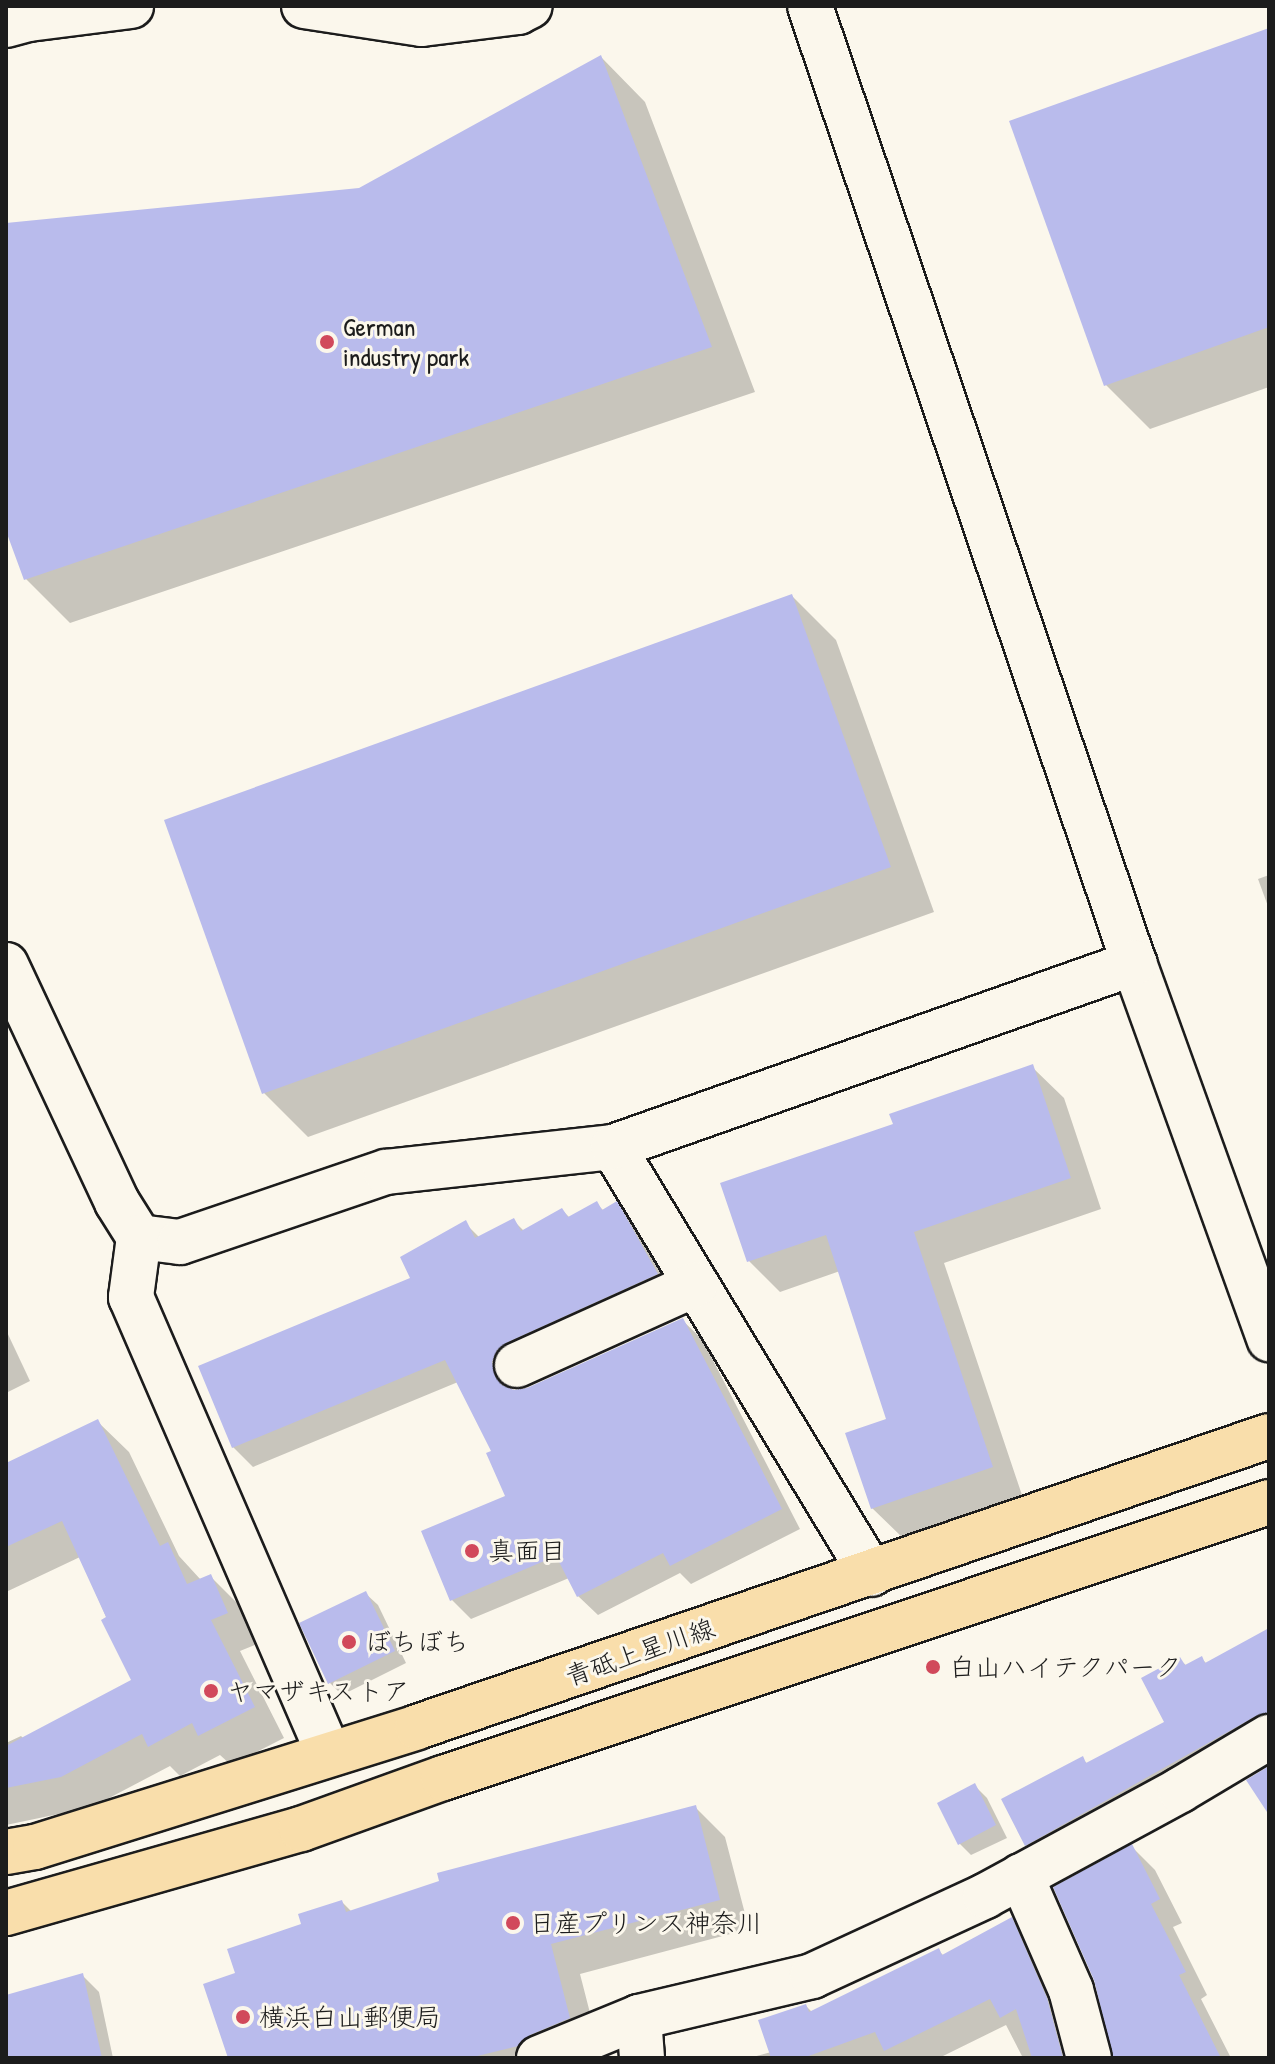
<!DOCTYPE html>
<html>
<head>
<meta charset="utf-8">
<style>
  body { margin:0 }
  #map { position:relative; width:1275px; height:2064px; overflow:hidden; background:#fbf7ec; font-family:"Patrick Hand","Klee One",sans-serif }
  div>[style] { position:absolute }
  .shadow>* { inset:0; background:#0003 }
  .building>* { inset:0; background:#b9bbec }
  .roads { filter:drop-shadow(2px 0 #1c1c1c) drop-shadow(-2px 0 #1c1c1c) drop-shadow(0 2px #1c1c1c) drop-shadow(0 -2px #1c1c1c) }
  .minor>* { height:44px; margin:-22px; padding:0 22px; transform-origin:22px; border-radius:22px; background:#fbf7ec }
  .major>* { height:44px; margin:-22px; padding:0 22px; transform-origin:22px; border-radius:22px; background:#f9deab }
  .dots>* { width:22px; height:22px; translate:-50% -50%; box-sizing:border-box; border:4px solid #fbf7ec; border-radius:50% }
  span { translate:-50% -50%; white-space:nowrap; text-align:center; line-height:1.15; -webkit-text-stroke:6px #fbf7ec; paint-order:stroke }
  .poi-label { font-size:26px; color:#1c1c1c }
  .left { translate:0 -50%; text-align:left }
  .street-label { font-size:26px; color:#1c1c1c }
  .frame { position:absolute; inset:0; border:8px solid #1c1c1c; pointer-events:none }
</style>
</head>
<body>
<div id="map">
  <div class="shadow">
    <div style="clip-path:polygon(1269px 30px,1269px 387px,1150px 429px,1106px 385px)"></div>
    <div style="clip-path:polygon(601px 57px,645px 102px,755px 392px,70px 623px,26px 579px,6px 525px,6px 225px,359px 190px)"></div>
    <div style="clip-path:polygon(792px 596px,836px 640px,934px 912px,308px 1137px,264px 1093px)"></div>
    <div style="clip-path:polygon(1269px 875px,1269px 909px,1258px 879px)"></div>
    <div style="clip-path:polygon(1032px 1067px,1064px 1098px,1101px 1209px,944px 1263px,1023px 1498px,904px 1539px,872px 1508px,888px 1420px,840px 1271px,780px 1292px,749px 1261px,895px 1126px)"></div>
    <div style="clip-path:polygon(597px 1204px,604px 1211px,616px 1204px,636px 1223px,676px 1293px,511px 1384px,512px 1391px,528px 1390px,682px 1320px,702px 1339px,800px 1529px,691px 1584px,680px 1573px,598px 1615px,578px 1596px,569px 1578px,471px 1619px,452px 1600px,508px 1497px,494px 1452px,458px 1382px,253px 1467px,233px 1447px,413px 1279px,465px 1223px,480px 1238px,514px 1221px,524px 1231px,562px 1210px,570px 1218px)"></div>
    <div style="clip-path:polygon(6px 1330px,30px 1381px,6px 1393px)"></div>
    <div style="clip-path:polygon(98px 1422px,129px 1452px,179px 1556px,201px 1580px,210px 1576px,241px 1607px,257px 1644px,240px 1651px,284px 1738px,231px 1765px,220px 1755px,180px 1776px,170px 1766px,92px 1807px,6px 1825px,6px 1743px,21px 1736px,24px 1739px,134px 1681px,80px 1557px,6px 1592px,6px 1466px)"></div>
    <div style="clip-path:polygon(365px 1593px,378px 1605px,406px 1663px,342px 1695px,330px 1683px)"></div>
    <div style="clip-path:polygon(1269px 1630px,1269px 1742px,1048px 1866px,1027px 1844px,1082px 1759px,1088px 1764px,1167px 1723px,1180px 1660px,1187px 1666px,1201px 1658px,1207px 1664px)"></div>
    <div style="clip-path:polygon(975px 1786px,987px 1798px,1007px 1838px,971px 1855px,959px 1843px)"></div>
    <div style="clip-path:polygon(695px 1807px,725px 1837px,749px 1929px,580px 1974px,599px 2048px,575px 2058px,245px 2058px,238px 1974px,342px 1902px,352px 1912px)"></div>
    <div style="clip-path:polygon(1132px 1847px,1155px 1870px,1182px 1923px,1173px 1927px,1207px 1995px,1201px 1999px,1231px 2058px,1115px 2058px)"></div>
    <div style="clip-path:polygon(1012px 1920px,1035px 1943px,1079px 2058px,1023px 2058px,1006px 2025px,939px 2058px,749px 2058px,771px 2052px,806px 2006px,812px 2012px,939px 1951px,944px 1956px)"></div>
    <div style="clip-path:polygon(83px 1976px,99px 1992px,113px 2058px,6px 2058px,6px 1997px)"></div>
  </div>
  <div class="building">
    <div style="clip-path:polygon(1269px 28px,1269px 327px,1104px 386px,1009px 121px)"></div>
    <div style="clip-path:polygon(601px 55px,712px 347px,24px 580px,6px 531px,6px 223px,359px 188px)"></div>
    <div style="clip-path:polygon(792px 594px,891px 867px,262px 1094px,164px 820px)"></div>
    <div style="clip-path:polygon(1033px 1064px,1071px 1178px,914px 1232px,993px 1467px,871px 1509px,845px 1433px,886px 1419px,826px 1235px,747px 1262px,720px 1183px,893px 1124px,889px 1114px)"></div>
    <div style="clip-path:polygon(597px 1201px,602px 1210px,617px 1201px,658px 1274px,506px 1343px,497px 1350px,492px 1362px,495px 1376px,502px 1385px,514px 1390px,527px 1388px,683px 1318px,782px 1509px,670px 1566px,663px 1553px,577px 1597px,556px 1556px,450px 1601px,421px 1531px,505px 1496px,486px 1453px,491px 1451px,445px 1360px,232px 1448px,198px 1366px,410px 1278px,400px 1257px,466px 1220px,475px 1238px,514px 1218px,521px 1231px,562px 1208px,568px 1217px)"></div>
    <div style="clip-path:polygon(98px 1419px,160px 1546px,168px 1542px,187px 1584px,211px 1574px,228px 1613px,211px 1620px,255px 1707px,198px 1736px,192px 1723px,148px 1747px,142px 1734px,61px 1777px,6px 1788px,6px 1746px,131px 1680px,101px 1620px,106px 1617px,62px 1521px,6px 1547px,6px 1463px)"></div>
    <div style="clip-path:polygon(366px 1591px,395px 1651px,328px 1684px,299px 1623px)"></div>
    <div style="clip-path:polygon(1269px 1628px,1269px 1712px,1256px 1716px,1025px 1846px,1001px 1799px,1083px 1756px,1086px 1763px,1164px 1722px,1141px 1678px,1180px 1657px,1185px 1665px,1202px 1656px,1205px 1663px)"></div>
    <div style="clip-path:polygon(1269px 1766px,1269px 1815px,1246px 1780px)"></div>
    <div style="clip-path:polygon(975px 1783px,996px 1825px,958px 1845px,937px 1803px)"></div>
    <div style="clip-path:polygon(696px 1805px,720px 1900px,551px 1944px,570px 2018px,530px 2035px,518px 2046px,469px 2058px,228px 2058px,203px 1984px,235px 1973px,227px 1949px,301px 1924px,298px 1914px,342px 1900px,346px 1912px,439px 1881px,437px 1873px)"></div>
    <div style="clip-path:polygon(1132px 1844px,1160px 1899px,1151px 1904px,1186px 1972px,1179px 1975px,1221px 2058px,1113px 2058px,1094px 1980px,1053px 1887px)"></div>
    <div style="clip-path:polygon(1012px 1917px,1047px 1998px,1063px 2058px,1032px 2058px,1016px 2009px,1000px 2018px,990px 1999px,884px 2051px,875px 2032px,803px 2058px,771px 2058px,758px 2020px,806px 2004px,809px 2012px,939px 1948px,942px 1955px)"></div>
    <div style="clip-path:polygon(83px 1973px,102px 2058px,6px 2058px,6px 1995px)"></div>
  </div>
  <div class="roads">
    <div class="minor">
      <div style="left:304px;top:6px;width:119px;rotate:8.7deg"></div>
      <div style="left:422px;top:24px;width:97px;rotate:-7.1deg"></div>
      <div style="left:518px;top:12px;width:13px;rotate:-27deg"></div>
      <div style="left:810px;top:6px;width:1010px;rotate:71.3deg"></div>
      <div style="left:1134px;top:963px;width:400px;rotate:70.2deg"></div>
      <div style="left:6px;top:25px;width:24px;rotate:-15deg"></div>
      <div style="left:29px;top:19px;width:103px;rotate:-7.3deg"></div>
      <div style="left:6px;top:965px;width:262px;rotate:64.9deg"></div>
      <div style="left:117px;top:1202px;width:41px;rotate:57.8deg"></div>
      <div style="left:139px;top:1237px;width:61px;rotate:97.6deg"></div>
      <div style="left:131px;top:1297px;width:497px;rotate:66.6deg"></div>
      <div style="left:613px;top:1147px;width:499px;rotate:58.8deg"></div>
      <div style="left:139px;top:1237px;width:41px;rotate:7deg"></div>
      <div style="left:180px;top:1242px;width:218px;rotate:-18.8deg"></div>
      <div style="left:386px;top:1172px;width:228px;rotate:-6.3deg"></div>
      <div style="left:613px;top:1147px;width:553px;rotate:-19.45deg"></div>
      <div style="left:517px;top:1365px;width:196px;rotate:-24.3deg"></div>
      <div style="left:1021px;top:1876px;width:124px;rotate:66.3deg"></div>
      <div style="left:1071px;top:1990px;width:70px;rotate:75.2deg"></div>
      <div style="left:639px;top:2017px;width:41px;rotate:85.8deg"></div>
      <div style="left:539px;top:2058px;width:108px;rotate:-22.3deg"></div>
      <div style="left:639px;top:2017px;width:178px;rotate:-13.3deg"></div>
      <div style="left:812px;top:1976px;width:191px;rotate:-24.8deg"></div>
      <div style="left:985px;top:1896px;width:222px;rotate:-28.5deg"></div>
      <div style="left:1180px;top:1790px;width:104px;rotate:-30.8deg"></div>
    </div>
    <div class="major">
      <div style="left:6px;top:1852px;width:29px;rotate:-10deg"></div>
      <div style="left:35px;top:1847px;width:400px;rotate:-17.4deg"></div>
      <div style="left:417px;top:1727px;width:900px;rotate:-18.86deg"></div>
      <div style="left:6px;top:1913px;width:307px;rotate:-15.9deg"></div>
      <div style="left:301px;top:1829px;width:151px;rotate:-19.8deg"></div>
      <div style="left:443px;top:1778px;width:871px;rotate:-18.48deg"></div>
    </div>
  </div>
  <div class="dots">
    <div style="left:327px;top:342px;background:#d1495b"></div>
    <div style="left:472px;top:1551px;background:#d1495b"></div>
    <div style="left:349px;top:1642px;background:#d1495b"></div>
    <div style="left:933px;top:1667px;background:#d1495b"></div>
    <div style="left:211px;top:1691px;background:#d1495b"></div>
    <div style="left:513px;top:1923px;background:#d1495b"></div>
    <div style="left:243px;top:2017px;background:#d1495b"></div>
  </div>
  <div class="poi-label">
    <span class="left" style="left:343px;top:342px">German<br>industry park</span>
    <span class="left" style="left:488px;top:1551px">真面目</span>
    <span class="left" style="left:365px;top:1642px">ぼちぼち</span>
    <span class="left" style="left:949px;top:1667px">白山ハイテクパーク</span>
    <span class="left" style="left:227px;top:1691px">ヤマザキストア</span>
    <span class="left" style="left:529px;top:1923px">日産プリンス神奈川</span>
    <span class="left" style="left:259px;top:2017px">横浜白山郵便局</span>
  </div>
  <div class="street-label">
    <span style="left:640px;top:1652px;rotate:-19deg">青砥上星川線</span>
  </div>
  <div class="frame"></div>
</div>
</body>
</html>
